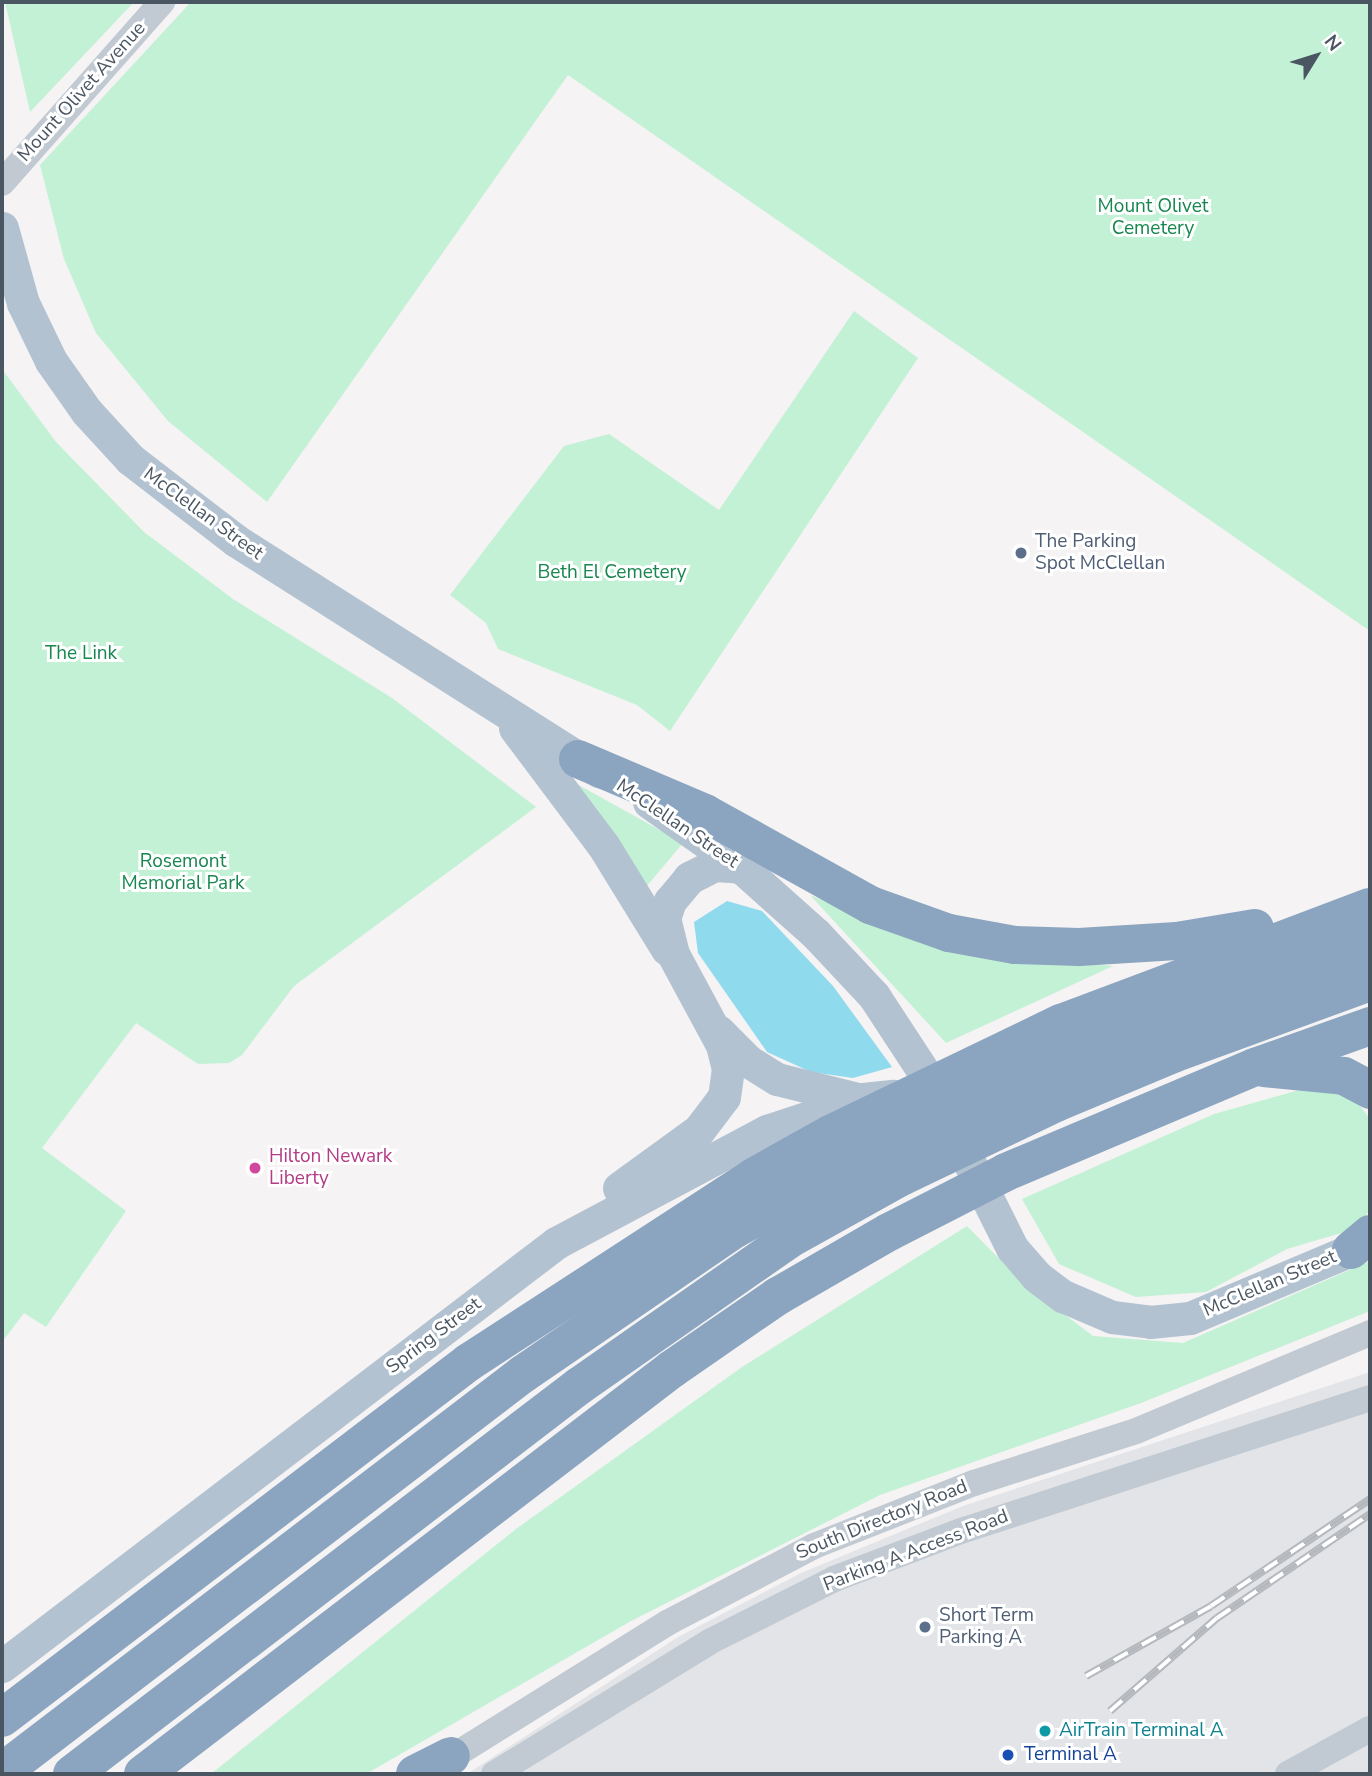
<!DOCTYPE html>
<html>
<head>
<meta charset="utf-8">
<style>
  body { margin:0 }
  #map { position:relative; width:1372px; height:1776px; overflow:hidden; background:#f5f3f3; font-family:"Nunito Sans",sans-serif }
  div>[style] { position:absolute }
  .airport>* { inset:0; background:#e2e4e7 }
  .green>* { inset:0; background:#c3f1d5 }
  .water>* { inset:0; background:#90daee }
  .minor>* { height:26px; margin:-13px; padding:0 13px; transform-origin:13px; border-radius:13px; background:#c1cad2 }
  .major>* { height:33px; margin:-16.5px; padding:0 16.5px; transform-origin:16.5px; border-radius:16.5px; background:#b3c2d1 }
  .highway>* { height:38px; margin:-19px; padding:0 19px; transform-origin:19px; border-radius:19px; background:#8ba5c1 }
  .rail>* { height:8px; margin-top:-4px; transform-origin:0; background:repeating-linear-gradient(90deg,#fff 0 16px,#b5b8bd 0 32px); box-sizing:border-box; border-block:2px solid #b5b8bd }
  .dots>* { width:19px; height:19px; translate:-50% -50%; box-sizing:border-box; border:4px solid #fff; border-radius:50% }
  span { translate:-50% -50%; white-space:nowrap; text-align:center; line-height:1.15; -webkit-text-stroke:6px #fff; paint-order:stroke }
  .street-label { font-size:19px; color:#4a5661 }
  .park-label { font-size:19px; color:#17864f }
  .service-label { font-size:19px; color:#4e5e75 }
  .left { translate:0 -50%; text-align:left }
  .hotel-label { font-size:19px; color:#b23c85 }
  .culture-label { font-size:19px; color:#0d838f }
  .transit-label { font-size:19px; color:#164399 }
  .frame { position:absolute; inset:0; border:4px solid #4a5661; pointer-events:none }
  .north { position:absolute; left:1281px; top:21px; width:70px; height:70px; -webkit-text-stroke:5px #fff; paint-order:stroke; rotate:52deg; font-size:19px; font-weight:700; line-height:28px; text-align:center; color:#4a5661 }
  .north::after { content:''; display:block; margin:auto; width:24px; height:32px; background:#4a5661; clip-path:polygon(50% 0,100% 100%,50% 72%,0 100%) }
</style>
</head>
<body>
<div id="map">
  <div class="airport">
    <div style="clip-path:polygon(1370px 1372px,1370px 1774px,467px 1774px,678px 1637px,801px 1573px,963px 1506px)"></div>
  </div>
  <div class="green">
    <div style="clip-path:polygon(5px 2px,134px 2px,30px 112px)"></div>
    <div style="clip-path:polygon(191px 2px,1370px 2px,1370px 631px,568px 75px,267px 502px,168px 421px,96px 333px,64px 259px,40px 165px)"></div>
    <div style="clip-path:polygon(854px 311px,918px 358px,670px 731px,637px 705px,498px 649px,486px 623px,450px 595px,564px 446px,609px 434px,719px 510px)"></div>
    <div style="clip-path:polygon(2px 369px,56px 442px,144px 532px,233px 599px,392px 698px,536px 807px,294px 986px,242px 1055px,229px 1063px,198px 1064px,136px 1023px,42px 1148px,126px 1211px,46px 1327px,24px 1313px,2px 1342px)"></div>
    <div style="clip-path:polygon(577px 784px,683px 843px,646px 887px)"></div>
    <div style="clip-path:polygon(810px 895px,937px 948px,1113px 966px,946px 1043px)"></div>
    <div style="clip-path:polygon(1310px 1087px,1354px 1098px,1370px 1119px,1370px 1209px,1358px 1228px,1287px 1249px,1206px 1292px,1136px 1297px,1059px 1264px,1022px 1199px,1214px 1114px)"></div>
    <div style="clip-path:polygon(967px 1226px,1023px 1283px,1093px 1336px,1183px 1343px,1370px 1261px,1370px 1311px,1141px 1403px,880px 1495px,631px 1621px,366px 1774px,211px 1774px,516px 1529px,742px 1367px)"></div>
  </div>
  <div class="water">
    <div style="clip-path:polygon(727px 901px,762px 911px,833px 986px,892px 1067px,853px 1078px,811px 1072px,767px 1052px,698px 953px,694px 922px)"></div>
  </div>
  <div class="minor">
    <div style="left:2px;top:183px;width:242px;rotate:-48.5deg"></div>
    <div style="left:439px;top:1765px;width:269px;rotate:-31.9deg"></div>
    <div style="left:667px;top:1623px;width:166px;rotate:-27.6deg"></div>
    <div style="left:814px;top:1546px;width:172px;rotate:-21.5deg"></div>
    <div style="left:974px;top:1483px;width:170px;rotate:-17.8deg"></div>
    <div style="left:1136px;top:1431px;width:254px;rotate:-22.7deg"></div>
    <div style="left:494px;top:1774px;width:252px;rotate:-31.5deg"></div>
    <div style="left:709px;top:1642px;width:140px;rotate:-26.7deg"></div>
    <div style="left:834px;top:1579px;width:136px;rotate:-20.7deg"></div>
    <div style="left:961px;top:1531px;width:430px;rotate:-18deg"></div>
    <div style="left:1288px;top:1774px;width:94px;rotate:-28.8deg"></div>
  </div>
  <div class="major">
    <div style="left:2px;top:228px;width:78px;rotate:74.4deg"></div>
    <div style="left:23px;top:303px;width:64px;rotate:64.2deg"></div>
    <div style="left:51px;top:361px;width:62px;rotate:54.8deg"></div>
    <div style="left:87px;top:412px;width:64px;rotate:47.5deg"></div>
    <div style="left:130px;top:459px;width:133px;rotate:37.6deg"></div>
    <div style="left:235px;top:540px;width:432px;rotate:32.4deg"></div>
    <div style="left:515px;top:728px;width:146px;rotate:53.1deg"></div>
    <div style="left:603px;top:845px;width:122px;rotate:58.4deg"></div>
    <div style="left:649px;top:802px;width:113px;rotate:35.2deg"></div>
    <div style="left:741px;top:867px;width:101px;rotate:41.8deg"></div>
    <div style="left:816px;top:934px;width:85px;rotate:46.9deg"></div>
    <div style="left:874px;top:996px;width:93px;rotate:56.8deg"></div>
    <div style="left:925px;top:1074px;width:195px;rotate:63.4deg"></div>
    <div style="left:1012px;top:1248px;width:37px;rotate:49deg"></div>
    <div style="left:1036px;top:1276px;width:34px;rotate:37deg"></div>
    <div style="left:1063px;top:1296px;width:53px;rotate:23.2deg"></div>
    <div style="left:1112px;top:1317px;width:38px;rotate:7deg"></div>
    <div style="left:1150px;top:1322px;width:40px;rotate:-5.7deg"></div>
    <div style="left:1190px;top:1318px;width:175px;rotate:-22.9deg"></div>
    <div style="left:718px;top:1031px;width:42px;rotate:45deg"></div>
    <div style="left:748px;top:1061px;width:34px;rotate:32deg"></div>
    <div style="left:777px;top:1079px;width:79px;rotate:13.9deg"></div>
    <div style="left:619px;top:1188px;width:99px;rotate:-35.9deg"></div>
    <div style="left:699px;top:1130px;width:41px;rotate:-52.9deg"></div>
    <div style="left:724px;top:1097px;width:28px;rotate:-82deg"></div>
    <div style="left:728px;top:1069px;width:25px;rotate:-104deg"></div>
    <div style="left:722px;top:1045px;width:103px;rotate:-118.3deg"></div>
    <div style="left:673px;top:954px;width:36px;rotate:-104deg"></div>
    <div style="left:664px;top:919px;width:19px;rotate:-72deg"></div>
    <div style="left:670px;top:901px;width:30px;rotate:-50deg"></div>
    <div style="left:689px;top:878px;width:29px;rotate:-27deg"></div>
    <div style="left:715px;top:865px;width:26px;rotate:4deg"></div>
    <div style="left:2px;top:1666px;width:697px;rotate:-37.36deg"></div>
    <div style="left:556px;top:1243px;width:239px;rotate:-28deg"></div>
    <div style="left:767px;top:1131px;width:101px;rotate:-18.4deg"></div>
    <div style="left:863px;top:1099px;width:31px;rotate:-6deg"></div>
  </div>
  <div class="highway">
    <div style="left:578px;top:759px;width:138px;rotate:23deg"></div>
    <div style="left:705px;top:813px;width:189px;rotate:29.1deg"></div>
    <div style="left:870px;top:905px;width:84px;rotate:19.5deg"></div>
    <div style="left:949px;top:933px;width:67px;rotate:10.3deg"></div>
    <div style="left:1015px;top:945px;width:64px;rotate:1.8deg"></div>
    <div style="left:1079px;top:947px;width:98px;rotate:-3.5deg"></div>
    <div style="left:1177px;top:941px;width:79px;rotate:-9.5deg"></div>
    <div style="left:1264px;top:1068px;width:80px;rotate:5.7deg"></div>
    <div style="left:1344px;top:1076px;width:30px;rotate:28deg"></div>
    <div style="left:1351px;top:1250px;width:25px;rotate:-40deg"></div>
    <div style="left:2px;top:1718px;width:587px;rotate:-37.32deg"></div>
    <div style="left:469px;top:1362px;width:341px;rotate:-33deg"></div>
    <div style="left:755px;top:1176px;width:86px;rotate:-29.2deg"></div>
    <div style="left:830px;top:1134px;width:256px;rotate:-25.7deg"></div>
    <div style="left:1061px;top:1023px;width:330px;rotate:-20.6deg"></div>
    <div style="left:2px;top:1772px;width:656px;rotate:-37.38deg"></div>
    <div style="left:523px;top:1374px;width:257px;rotate:-34.4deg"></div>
    <div style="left:735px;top:1229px;width:172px;rotate:-28.8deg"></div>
    <div style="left:886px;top:1146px;width:170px;rotate:-25.8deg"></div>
    <div style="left:1039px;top:1072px;width:214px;rotate:-22deg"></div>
    <div style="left:1237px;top:992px;width:141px;rotate:-19.1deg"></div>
    <div style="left:72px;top:1774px;width:638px;rotate:-37.43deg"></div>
    <div style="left:579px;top:1386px;width:255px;rotate:-34.9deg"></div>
    <div style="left:788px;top:1240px;width:129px;rotate:-29.1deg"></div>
    <div style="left:901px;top:1177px;width:172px;rotate:-25.5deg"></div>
    <div style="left:1056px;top:1103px;width:127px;rotate:-22.7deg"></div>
    <div style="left:1173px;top:1054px;width:210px;rotate:-20.1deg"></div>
    <div style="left:143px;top:1774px;width:666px;rotate:-37.44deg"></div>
    <div style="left:672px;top:1369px;width:129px;rotate:-34.6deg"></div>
    <div style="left:778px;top:1296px;width:128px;rotate:-30deg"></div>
    <div style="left:889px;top:1232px;width:131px;rotate:-27.1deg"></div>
    <div style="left:1006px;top:1172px;width:270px;rotate:-22.9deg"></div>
    <div style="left:1255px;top:1067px;width:122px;rotate:-19.6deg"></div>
    <div style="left:415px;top:1774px;width:40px;rotate:-26.6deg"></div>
  </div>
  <div class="rail">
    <div style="left:1086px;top:1676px;width:143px;rotate:-29.2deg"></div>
    <div style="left:1211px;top:1606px;width:192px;rotate:-33.9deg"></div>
    <div style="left:1110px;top:1711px;width:142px;rotate:-41deg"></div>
    <div style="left:1217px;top:1618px;width:185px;rotate:-34.2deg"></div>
  </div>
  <div class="dots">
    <div style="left:1021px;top:553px;background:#5c6f8a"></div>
    <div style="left:255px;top:1168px;background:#d1479c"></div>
    <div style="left:925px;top:1627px;background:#5c6f8a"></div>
    <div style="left:1045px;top:1731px;background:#0f9aa8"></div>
    <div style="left:1008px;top:1755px;background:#1a4fb4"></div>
  </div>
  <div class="street-label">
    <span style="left:82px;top:92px;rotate:-48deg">Mount Olivet Avenue</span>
    <span style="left:203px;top:514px;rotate:36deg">McClellan Street</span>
    <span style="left:677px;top:824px;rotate:34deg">McClellan Street</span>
    <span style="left:1270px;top:1284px;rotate:-23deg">McClellan Street</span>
    <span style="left:434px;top:1336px;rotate:-37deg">Spring Street</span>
    <span style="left:882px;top:1520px;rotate:-22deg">South Directory Road</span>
    <span style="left:916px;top:1551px;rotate:-21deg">Parking A Access Road</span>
  </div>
  <div class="park-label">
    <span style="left:1153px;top:218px">Mount Olivet<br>Cemetery</span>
    <span style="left:612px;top:573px">Beth El Cemetery</span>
    <span style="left:81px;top:654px">The Link</span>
    <span style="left:183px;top:873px">Rosemont<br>Memorial Park</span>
  </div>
  <div class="service-label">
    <span class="left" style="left:1035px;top:553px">The Parking<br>Spot McClellan</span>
    <span class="left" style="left:939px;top:1627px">Short Term<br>Parking A</span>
  </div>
  <div class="hotel-label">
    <span class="left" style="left:269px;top:1168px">Hilton Newark<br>Liberty</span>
  </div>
  <div class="culture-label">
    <span class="left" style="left:1059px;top:1731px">AirTrain Terminal A</span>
  </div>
  <div class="transit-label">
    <span class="left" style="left:1024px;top:1755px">Terminal A</span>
  </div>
  <div class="frame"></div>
  <div class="north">N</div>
</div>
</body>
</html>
